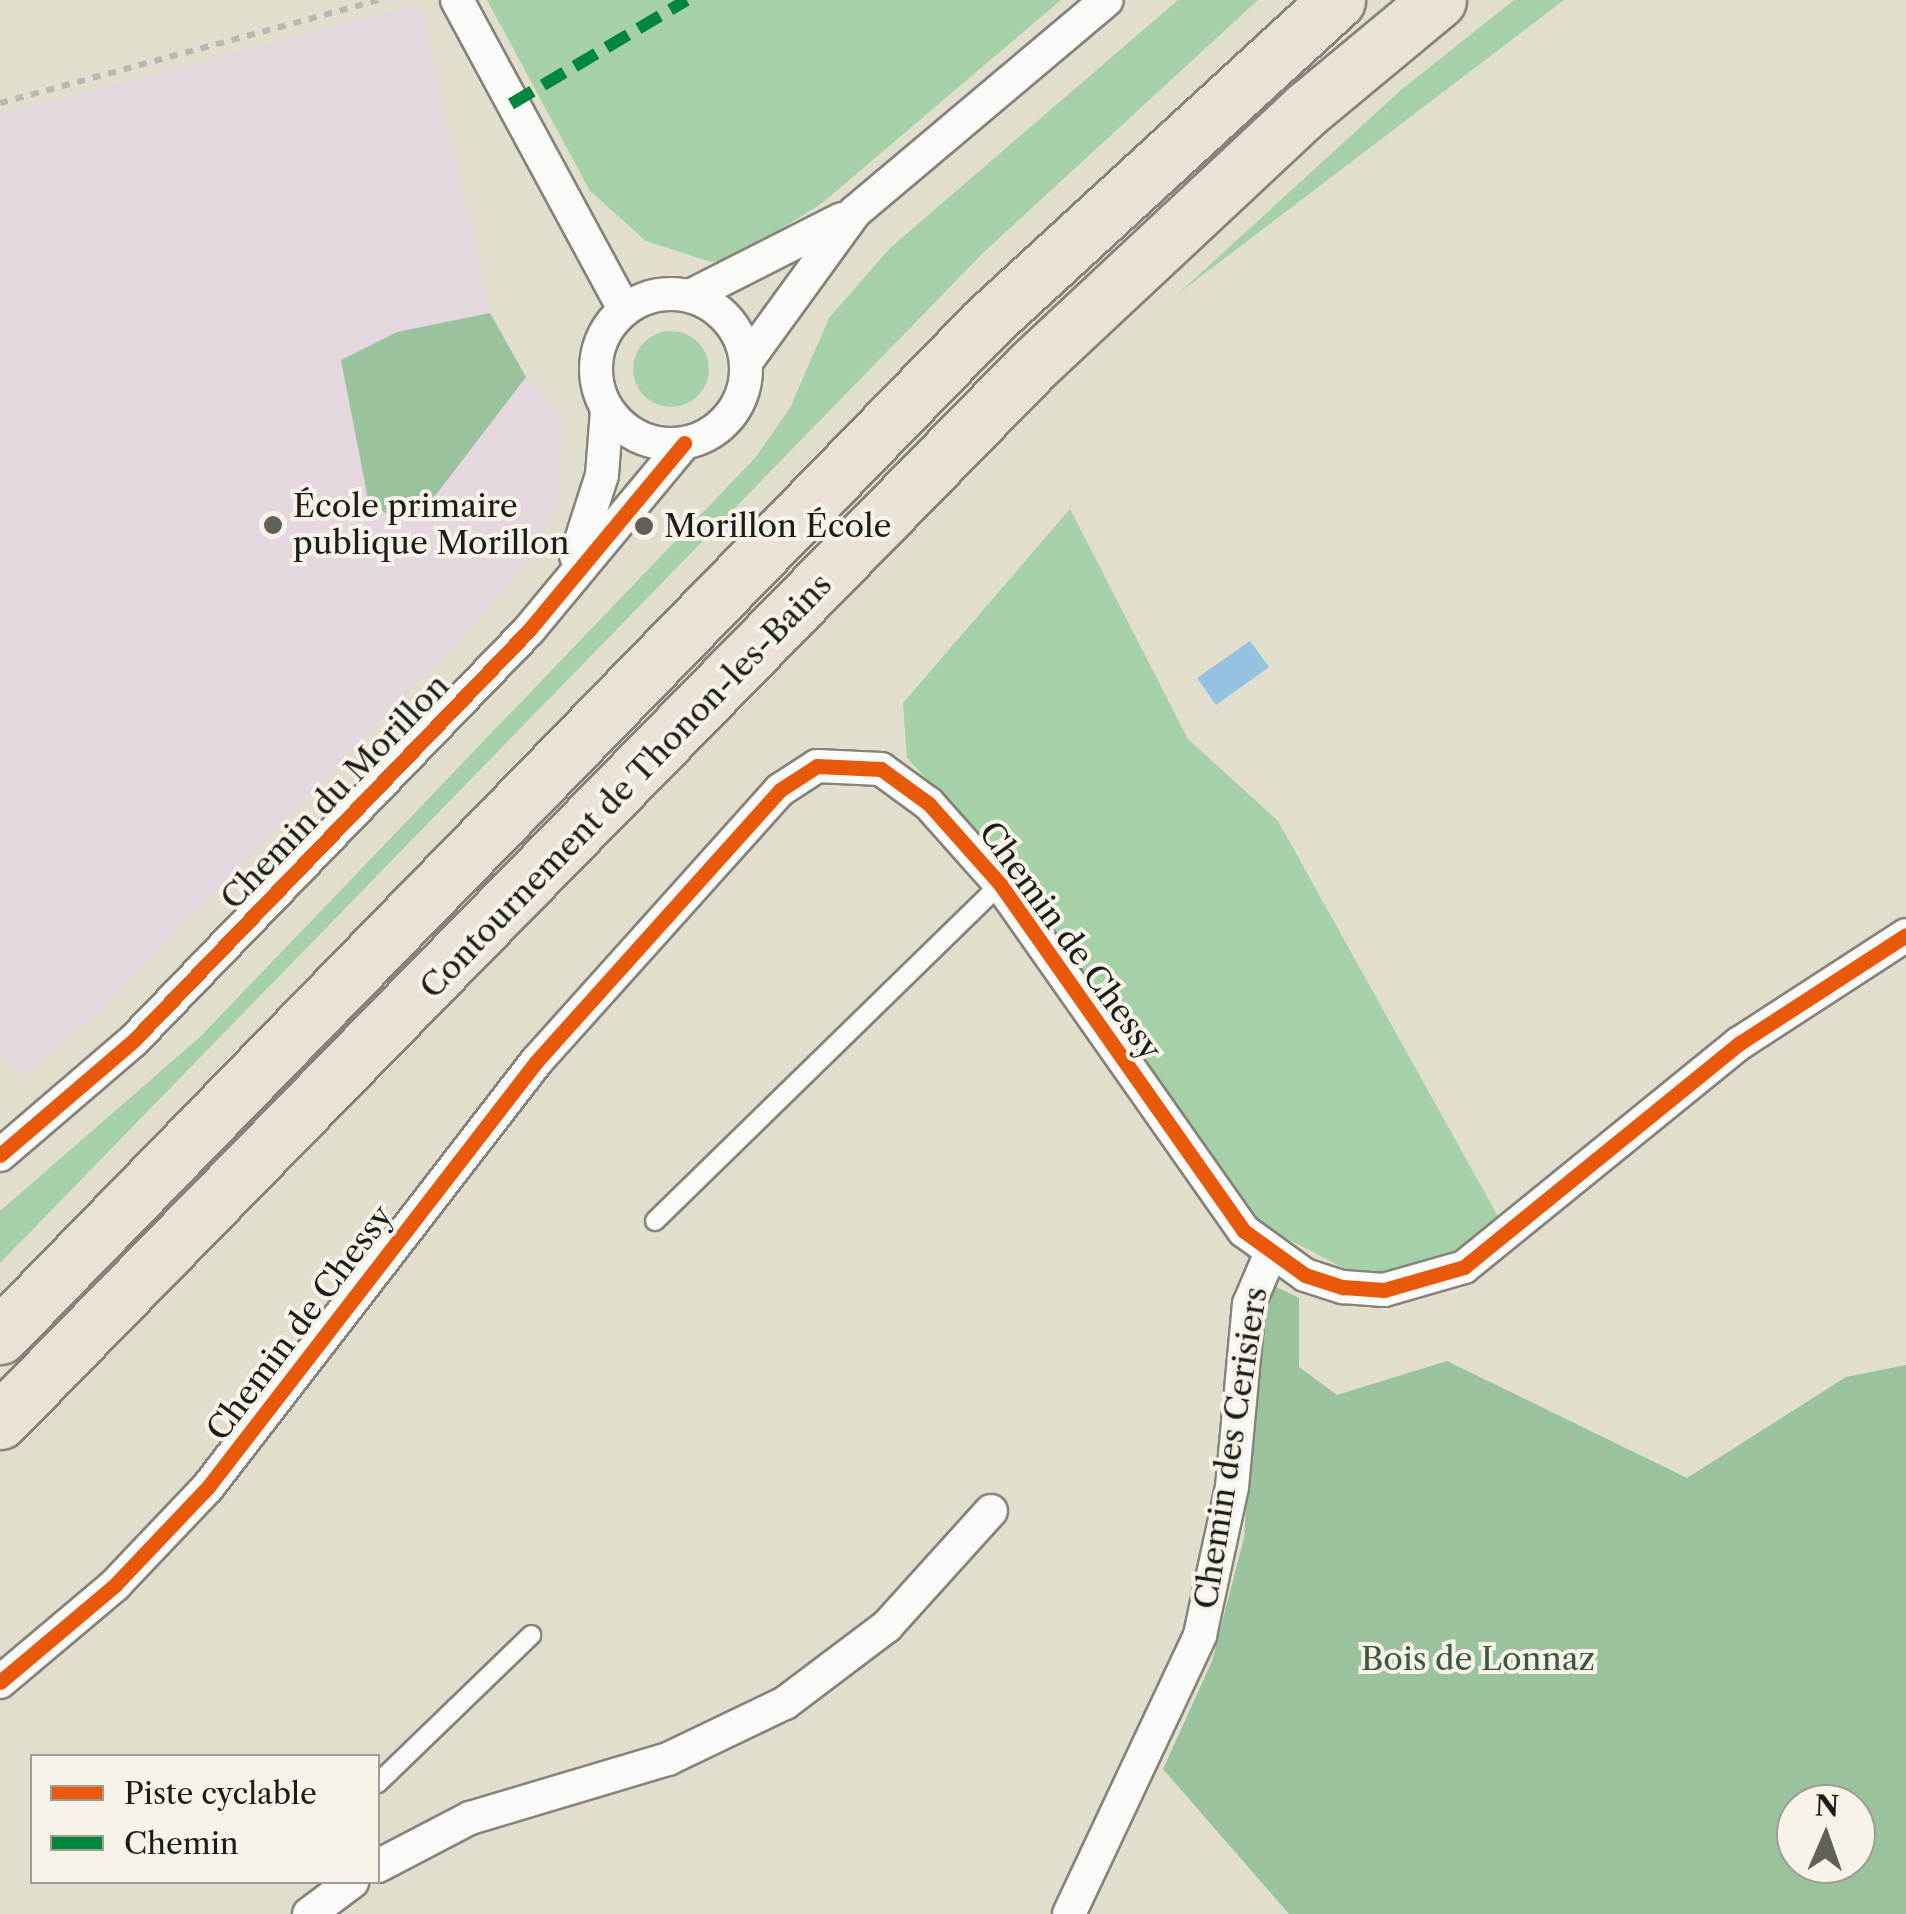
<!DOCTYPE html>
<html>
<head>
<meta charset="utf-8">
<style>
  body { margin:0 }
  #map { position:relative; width:1906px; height:1914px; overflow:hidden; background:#e1decd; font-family:"Libre Caslon Text",serif }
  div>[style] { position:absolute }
  .built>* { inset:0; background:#e4d7e0 }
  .green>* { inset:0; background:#a6d1a8 }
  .round { border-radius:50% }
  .forest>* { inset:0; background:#9ac29d }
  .water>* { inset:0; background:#94c2e0 }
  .path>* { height:6px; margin-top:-3px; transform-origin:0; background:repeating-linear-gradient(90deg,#b7b7b4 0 8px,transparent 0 16px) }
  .roads { filter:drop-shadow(2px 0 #85837a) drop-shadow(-2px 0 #85837a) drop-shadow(0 2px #85837a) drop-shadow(0 -2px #85837a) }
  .service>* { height:18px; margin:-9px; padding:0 9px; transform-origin:9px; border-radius:9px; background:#fafaf8 }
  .minor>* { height:32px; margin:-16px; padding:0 16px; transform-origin:16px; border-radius:16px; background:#fafaf8 }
  .minor>.ring { margin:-16px; padding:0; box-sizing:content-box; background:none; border:32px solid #fafaf8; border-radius:50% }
  .trunk>* { height:55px; margin:-27.5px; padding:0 27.5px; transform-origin:27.5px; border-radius:27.5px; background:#eae2d7 }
  .quiet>* { height:12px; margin-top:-6px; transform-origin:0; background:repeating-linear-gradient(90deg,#00873e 0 25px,transparent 0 37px) }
  .cycleway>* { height:15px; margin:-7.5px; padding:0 7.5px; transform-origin:7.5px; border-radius:7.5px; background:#e8590c }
  .dots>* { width:28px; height:28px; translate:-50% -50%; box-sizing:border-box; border:5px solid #f7f3e8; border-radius:50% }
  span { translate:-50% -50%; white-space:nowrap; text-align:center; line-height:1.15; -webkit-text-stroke:8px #f7f3e8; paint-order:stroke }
  .poi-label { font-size:32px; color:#1c1c1c }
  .left { translate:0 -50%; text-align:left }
  .street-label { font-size:32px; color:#1c1c1c }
  .park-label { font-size:32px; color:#3b5842 }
  .legend { position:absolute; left:30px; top:1754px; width:350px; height:130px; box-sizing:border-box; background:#f7f3e8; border:2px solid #9f9d96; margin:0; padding:12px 18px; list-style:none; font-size:30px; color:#1c1c1c }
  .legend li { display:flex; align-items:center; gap:20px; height:50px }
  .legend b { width:50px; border:2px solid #9f9d96 }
  .north { position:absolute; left:1776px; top:1784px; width:100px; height:100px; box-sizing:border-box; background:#f7f3e8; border:2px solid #9f9d96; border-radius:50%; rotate:2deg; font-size:28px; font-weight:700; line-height:40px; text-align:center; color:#1c1c1c }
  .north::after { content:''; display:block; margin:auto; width:35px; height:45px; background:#61605a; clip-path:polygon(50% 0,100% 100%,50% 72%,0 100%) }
</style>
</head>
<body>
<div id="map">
  <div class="built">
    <div style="clip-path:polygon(420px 4px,490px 313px,526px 377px,562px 415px,560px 492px,533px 557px,470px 628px,92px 1019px,24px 1075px,0 1053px,0 115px)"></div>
  </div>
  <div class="green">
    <div style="clip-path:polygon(487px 0,1061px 0,821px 204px,732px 259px,711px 262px,646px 241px,590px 191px)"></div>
    <div style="clip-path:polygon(1178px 0,1258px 0,984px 252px,0 1263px,0 1211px,200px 1037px,755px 458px,790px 408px,829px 318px,890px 248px)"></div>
    <div style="clip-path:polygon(1514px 0,1564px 0,1179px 293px,1401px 90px)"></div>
    <div class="round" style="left:633px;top:331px;width:76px;height:76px"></div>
    <div style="clip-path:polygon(1070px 509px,1188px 739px,1278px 821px,1500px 1220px,1465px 1247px,1389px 1274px,1349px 1271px,1261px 1225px,998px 856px,907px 758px,903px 703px)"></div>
  </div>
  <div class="forest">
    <div style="clip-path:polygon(490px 313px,526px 377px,425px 509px,387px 514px,368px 499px,341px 360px,397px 332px)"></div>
    <div style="clip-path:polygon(evenodd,1272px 1285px,1299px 1298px,1299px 1367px,1337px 1395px,1447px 1361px,1687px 1478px,1846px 1377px,1906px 1365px,1906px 1914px,1289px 1914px,1163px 1769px,1212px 1661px,1244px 1538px,1258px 1334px,1272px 1285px,1796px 1804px,1856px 1804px,1856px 1864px,1796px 1864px,1796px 1804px)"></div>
  </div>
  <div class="water">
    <div style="clip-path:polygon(1250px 641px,1269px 667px,1216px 705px,1197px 678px)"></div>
  </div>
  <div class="path">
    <div style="left:0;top:103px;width:393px;rotate:-15.2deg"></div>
  </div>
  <div class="roads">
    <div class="service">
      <div style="left:655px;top:1221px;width:482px;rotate:-44.3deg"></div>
      <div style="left:378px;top:1783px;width:213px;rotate:-44deg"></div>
    </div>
    <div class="minor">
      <div style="left:457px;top:0;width:351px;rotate:61.6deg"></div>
      <div class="ring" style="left:596px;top:294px;width:118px;height:118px"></div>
      <div style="left:690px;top:296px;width:170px;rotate:-26.9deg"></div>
      <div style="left:746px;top:362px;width:185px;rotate:-54deg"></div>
      <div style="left:855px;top:212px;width:329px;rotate:-40.1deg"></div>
      <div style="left:576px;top:556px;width:85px;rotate:-72.2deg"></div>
      <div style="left:602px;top:475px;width:65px;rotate:-85.6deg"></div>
      <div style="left:0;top:1155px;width:175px;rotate:-40.6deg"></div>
      <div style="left:133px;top:1041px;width:571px;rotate:-46.06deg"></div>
      <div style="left:529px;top:630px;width:243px;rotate:-50.3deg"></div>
      <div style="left:0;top:1682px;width:150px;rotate:-40.1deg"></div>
      <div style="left:115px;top:1585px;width:135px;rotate:-46.5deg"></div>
      <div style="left:208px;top:1487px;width:537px;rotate:-52.34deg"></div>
      <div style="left:536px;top:1062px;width:365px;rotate:-48.1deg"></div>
      <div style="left:780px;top:790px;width:44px;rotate:-33deg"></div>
      <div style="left:817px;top:766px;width:64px;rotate:2.7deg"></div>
      <div style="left:881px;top:769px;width:59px;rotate:36.1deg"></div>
      <div style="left:929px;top:804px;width:107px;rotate:48.4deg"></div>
      <div style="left:1000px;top:884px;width:424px;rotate:54.9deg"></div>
      <div style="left:1244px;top:1231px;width:75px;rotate:35.8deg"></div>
      <div style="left:1305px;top:1275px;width:40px;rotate:18deg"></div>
      <div style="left:1343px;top:1287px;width:41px;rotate:4.2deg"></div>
      <div style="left:1384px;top:1290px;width:83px;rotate:-16deg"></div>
      <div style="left:1464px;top:1267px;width:355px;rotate:-39.1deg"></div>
      <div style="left:1740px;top:1043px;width:198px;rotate:-33deg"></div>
      <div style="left:378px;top:1866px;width:104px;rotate:-27.6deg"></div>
      <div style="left:470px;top:1818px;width:207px;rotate:-16.6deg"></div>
      <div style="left:668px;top:1759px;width:130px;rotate:-25.6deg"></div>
      <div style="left:785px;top:1703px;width:128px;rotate:-37deg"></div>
      <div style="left:887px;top:1626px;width:155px;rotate:-47.9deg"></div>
      <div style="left:309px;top:1914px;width:54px;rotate:-36.7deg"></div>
      <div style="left:1069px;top:1914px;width:308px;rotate:-64.8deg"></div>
      <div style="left:1200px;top:1635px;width:151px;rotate:-77.8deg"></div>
      <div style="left:1232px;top:1487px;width:184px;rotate:-84.7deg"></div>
      <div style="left:1249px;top:1304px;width:53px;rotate:-66.8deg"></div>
    </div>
    <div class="trunk">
      <div style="left:0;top:1336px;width:1414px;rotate:-45.77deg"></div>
      <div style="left:986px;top:323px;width:477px;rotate:-42.6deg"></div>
      <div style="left:0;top:1421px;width:1474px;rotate:-45.63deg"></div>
      <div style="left:1031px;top:367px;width:379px;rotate:-43.1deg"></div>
      <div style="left:1308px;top:108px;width:169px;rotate:-39.7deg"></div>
    </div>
  </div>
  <div class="quiet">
    <div style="left:511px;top:104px;width:204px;rotate:-30.6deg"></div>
  </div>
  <div class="cycleway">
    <div style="left:0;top:1155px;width:175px;rotate:-40.6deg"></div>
    <div style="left:133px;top:1041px;width:571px;rotate:-46.06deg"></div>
    <div style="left:529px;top:630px;width:243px;rotate:-50.3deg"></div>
    <div style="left:0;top:1682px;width:150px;rotate:-40.1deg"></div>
    <div style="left:115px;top:1585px;width:135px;rotate:-46.5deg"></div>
    <div style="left:208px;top:1487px;width:537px;rotate:-52.34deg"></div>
    <div style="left:536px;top:1062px;width:365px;rotate:-48.1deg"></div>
    <div style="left:780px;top:790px;width:44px;rotate:-33deg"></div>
    <div style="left:817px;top:766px;width:64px;rotate:2.7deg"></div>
    <div style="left:881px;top:769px;width:59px;rotate:36.1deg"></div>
    <div style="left:929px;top:804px;width:107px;rotate:48.4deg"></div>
    <div style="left:1000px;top:884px;width:424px;rotate:54.9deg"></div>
    <div style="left:1244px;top:1231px;width:75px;rotate:35.8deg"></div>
    <div style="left:1305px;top:1275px;width:40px;rotate:18deg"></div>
    <div style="left:1343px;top:1287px;width:41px;rotate:4.2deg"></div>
    <div style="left:1384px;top:1290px;width:83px;rotate:-16deg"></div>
    <div style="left:1464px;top:1267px;width:355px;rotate:-39.1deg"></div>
    <div style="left:1740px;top:1043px;width:198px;rotate:-33deg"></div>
  </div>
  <div class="dots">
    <div style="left:273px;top:525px;background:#61605a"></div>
    <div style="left:644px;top:526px;background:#61605a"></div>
  </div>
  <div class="poi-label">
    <span class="left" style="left:293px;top:525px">École primaire<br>publique Morillon</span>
    <span class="left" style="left:664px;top:526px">Morillon École</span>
  </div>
  <div class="street-label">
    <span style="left:626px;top:786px;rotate:-46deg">Contournement de Thonon-les-Bains</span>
    <span style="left:335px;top:792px;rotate:-46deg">Chemin du Morillon</span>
    <span style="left:1070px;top:941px;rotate:54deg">Chemin de Chessy</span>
    <span style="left:300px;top:1323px;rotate:-53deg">Chemin de Chessy</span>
    <span style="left:1231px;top:1448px;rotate:-81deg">Chemin des Cerisiers</span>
  </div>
  <div class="park-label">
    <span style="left:1478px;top:1659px">Bois de Lonnaz</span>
  </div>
  <ul class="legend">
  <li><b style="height:12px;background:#e8590c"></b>Piste cyclable</li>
  <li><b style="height:12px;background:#00873e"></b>Chemin</li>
  </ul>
  <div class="north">N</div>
</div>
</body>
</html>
